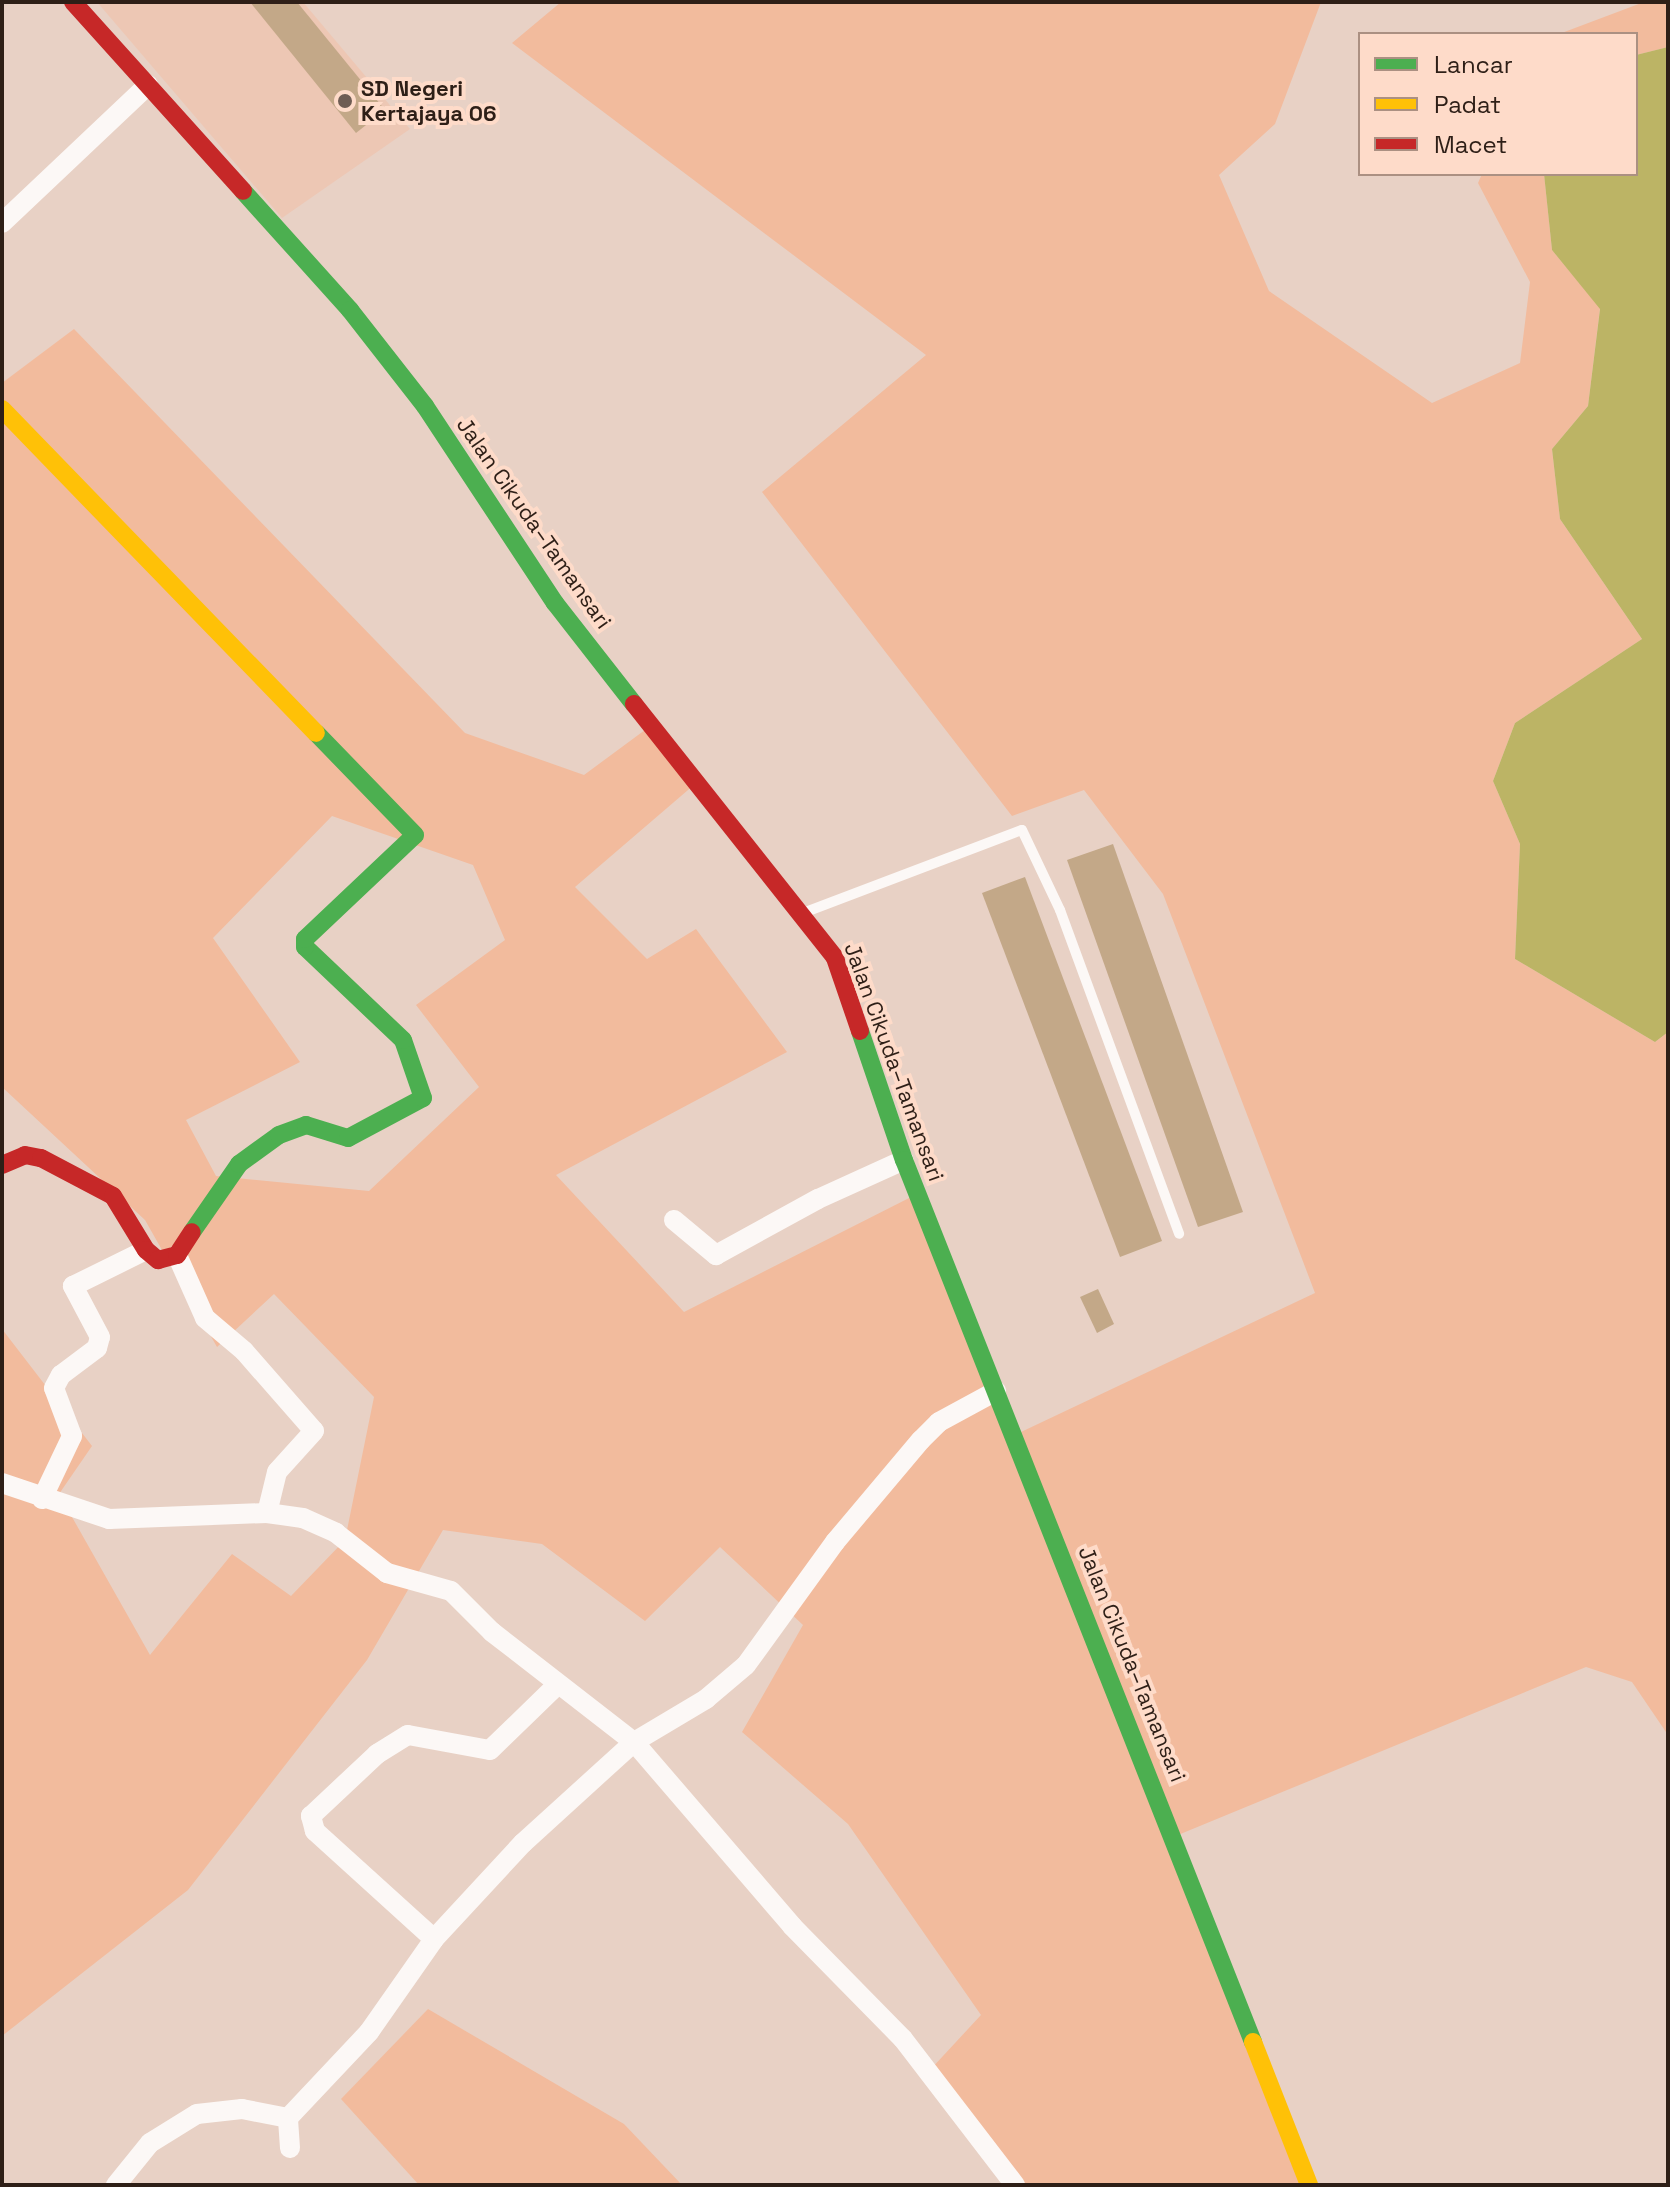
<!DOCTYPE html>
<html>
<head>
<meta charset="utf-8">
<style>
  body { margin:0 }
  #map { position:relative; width:1670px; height:2187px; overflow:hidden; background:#e8d1c5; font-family:"Space Grotesk",sans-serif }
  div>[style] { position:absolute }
  .built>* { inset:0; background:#edc7b4 }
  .green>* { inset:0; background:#f2bb9d }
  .water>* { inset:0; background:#bcb465 }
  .building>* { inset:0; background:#c3a888 }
  .lane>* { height:10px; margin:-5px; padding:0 5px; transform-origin:5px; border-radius:5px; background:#fcf8f6 }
  .street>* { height:20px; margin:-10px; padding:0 10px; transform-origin:10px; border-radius:10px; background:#fcf8f6 }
  .fast>* { height:18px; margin:-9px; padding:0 9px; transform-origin:9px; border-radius:9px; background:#4caf50 }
  .slow>* { height:18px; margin:-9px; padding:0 9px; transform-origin:9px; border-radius:9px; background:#ffc107 }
  .jam>* { height:18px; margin:-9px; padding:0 9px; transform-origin:9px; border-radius:9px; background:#c62828 }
  .dots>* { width:22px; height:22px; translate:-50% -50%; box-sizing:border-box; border:4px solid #fedbc9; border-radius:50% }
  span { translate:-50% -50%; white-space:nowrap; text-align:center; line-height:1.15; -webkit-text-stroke:8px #fedbc9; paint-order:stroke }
  .poi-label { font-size:22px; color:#2e1f17; font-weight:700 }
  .left { translate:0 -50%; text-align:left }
  .street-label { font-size:22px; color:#2e1f17 }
  .frame { position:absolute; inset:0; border:4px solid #2e1f17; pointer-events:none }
  .legend { position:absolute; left:1358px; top:32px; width:280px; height:144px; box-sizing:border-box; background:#fedbc9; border:2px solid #ab9082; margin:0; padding:10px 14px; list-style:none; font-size:24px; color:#2e1f17 }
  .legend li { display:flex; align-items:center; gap:16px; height:40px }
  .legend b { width:40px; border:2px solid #ab9082 }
</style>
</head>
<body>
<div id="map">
  <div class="built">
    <div style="clip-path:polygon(97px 2px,303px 2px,410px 129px,282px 218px)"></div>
  </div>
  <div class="green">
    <div style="clip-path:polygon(evenodd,561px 2px,1321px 2px,1275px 124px,1219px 175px,1269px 291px,1432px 403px,1520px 363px,1530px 282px,1478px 183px,1482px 174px,1544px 174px,1552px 250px,1600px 308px,1588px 406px,1552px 449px,1560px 519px,1642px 639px,1515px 723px,1493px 781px,1520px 844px,1515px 959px,1655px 1042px,1668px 1032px,1668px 1735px,1632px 1682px,1586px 1667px,1178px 1835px,1310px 2185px,1020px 2185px,930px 2070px,981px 2015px,848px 1824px,742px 1732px,803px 1625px,720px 1547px,645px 1621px,542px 1544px,443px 1530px,367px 1660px,188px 1890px,2px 2036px,2px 1329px,92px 1446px,59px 1494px,150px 1655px,232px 1554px,291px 1596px,345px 1540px,374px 1397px,274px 1294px,217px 1347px,145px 1220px,2px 1087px,2px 383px,74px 329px,465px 733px,584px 775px,649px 727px,695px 784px,575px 887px,647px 959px,696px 929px,787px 1052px,556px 1175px,684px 1312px,917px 1194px,1021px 1432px,1315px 1293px,1163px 894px,1084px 790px,1012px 816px,762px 492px,926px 355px,512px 43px,561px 2px,332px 816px,473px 865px,505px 940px,416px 1005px,479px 1087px,369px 1191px,216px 1176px,186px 1120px,300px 1062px,213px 938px,332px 816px)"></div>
    <div style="clip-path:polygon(1644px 2px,1668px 2px,1668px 47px,1636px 55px,1636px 34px,1559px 34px)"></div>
    <div style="clip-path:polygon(428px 2009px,624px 2124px,682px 2185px,419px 2185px,341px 2099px)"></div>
  </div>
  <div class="water">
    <div style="clip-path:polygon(1668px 47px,1668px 1032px,1655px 1042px,1515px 959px,1520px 844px,1493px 781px,1515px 723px,1642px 639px,1560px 519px,1552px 449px,1588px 406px,1600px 309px,1552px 250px,1544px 174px,1636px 174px,1636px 55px)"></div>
  </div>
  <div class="building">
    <div style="clip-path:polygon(250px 2px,297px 2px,385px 110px,356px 133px)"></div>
    <div style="clip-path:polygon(1113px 844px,1243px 1212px,1198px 1227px,1067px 860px)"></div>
    <div style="clip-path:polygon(1025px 877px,1162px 1241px,1120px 1257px,982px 893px)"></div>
    <div style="clip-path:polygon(1098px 1289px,1114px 1324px,1097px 1333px,1080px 1297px)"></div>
  </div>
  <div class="lane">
    <div style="left:803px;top:913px;width:234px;rotate:-20.8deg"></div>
    <div style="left:1022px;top:830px;width:89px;rotate:64.6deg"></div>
    <div style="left:1060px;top:910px;width:345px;rotate:69.8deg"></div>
  </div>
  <div class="street">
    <div style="left:2px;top:223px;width:201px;rotate:-43.4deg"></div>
    <div style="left:674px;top:1220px;width:55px;rotate:39.8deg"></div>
    <div style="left:716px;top:1255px;width:116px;rotate:-28.8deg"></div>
    <div style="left:818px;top:1199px;width:94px;rotate:-24.4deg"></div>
    <div style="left:177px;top:1255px;width:69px;rotate:66deg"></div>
    <div style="left:205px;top:1318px;width:51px;rotate:40.2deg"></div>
    <div style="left:244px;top:1351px;width:106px;rotate:48.8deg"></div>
    <div style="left:314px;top:1431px;width:55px;rotate:132.1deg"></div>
    <div style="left:277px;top:1472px;width:42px;rotate:103.7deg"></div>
    <div style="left:2px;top:1483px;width:113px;rotate:18.6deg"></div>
    <div style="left:109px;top:1519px;width:158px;rotate:-2.2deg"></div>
    <div style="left:267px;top:1513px;width:36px;rotate:8deg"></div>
    <div style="left:303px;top:1518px;width:36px;rotate:24deg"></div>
    <div style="left:336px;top:1533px;width:65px;rotate:38.1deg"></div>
    <div style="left:387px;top:1573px;width:66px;rotate:15.7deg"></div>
    <div style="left:451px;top:1591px;width:58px;rotate:45deg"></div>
    <div style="left:492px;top:1632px;width:180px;rotate:37.8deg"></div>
    <div style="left:634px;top:1742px;width:243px;rotate:49.3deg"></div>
    <div style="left:792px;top:1926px;width:158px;rotate:45.5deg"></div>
    <div style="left:903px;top:2039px;width:184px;rotate:52.5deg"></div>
    <div style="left:42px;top:1499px;width:70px;rotate:-64.5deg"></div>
    <div style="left:72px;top:1436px;width:51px;rotate:-110.6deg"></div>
    <div style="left:54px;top:1388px;width:15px;rotate:-62deg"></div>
    <div style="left:61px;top:1375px;width:45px;rotate:-36.9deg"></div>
    <div style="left:97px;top:1348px;width:11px;rotate:-75deg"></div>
    <div style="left:100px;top:1337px;width:58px;rotate:-117.9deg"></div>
    <div style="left:73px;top:1286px;width:81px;rotate:-26.3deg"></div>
    <div style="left:434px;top:1939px;width:161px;rotate:-137.8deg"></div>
    <div style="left:315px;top:1831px;width:16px;rotate:-105deg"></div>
    <div style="left:311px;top:1816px;width:91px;rotate:-43.2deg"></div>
    <div style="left:377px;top:1754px;width:36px;rotate:-32deg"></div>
    <div style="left:408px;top:1735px;width:83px;rotate:10.4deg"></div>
    <div style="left:490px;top:1750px;width:93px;rotate:-44.1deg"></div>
    <div style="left:290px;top:2148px;width:30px;rotate:-94deg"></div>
    <div style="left:288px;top:2118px;width:118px;rotate:-46.7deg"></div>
    <div style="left:369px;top:2032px;width:113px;rotate:-55deg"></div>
    <div style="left:434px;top:1939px;width:131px;rotate:-47.2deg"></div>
    <div style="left:523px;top:1843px;width:150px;rotate:-42.3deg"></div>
    <div style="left:634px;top:1742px;width:84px;rotate:-30.8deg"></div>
    <div style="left:706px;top:1699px;width:52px;rotate:-40.4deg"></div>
    <div style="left:746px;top:1665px;width:152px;rotate:-54.1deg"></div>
    <div style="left:835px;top:1542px;width:133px;rotate:-49.9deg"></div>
    <div style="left:921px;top:1440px;width:25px;rotate:-45deg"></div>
    <div style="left:939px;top:1422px;width:65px;rotate:-28.5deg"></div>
    <div style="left:116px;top:2185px;width:54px;rotate:-51deg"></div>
    <div style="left:150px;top:2143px;width:55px;rotate:-31.7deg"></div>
    <div style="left:197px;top:2114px;width:45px;rotate:-6.3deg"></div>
    <div style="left:242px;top:2109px;width:47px;rotate:11.1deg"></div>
  </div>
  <div class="fast">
    <div style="left:243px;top:191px;width:160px;rotate:48deg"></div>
    <div style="left:350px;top:310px;width:122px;rotate:52deg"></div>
    <div style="left:425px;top:406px;width:236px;rotate:56.6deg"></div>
    <div style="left:555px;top:603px;width:128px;rotate:52deg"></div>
    <div style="left:860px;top:1031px;width:136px;rotate:71.2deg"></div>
    <div style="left:904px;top:1160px;width:949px;rotate:68.41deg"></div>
    <div style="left:192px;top:1232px;width:83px;rotate:-55.3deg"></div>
    <div style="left:239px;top:1164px;width:49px;rotate:-35.9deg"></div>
    <div style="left:279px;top:1135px;width:29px;rotate:-20deg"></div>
    <div style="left:306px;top:1125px;width:44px;rotate:17.2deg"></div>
    <div style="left:348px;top:1138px;width:85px;rotate:-28.1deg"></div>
    <div style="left:423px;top:1098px;width:61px;rotate:-109deg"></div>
    <div style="left:403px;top:1040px;width:135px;rotate:-136.5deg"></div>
    <div style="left:305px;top:947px;width:8px;rotate:-90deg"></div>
    <div style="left:305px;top:939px;width:151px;rotate:-43.4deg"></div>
    <div style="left:415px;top:835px;width:142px;rotate:-134.1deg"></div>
  </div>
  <div class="slow">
    <div style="left:2px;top:409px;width:451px;rotate:45.9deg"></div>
    <div style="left:1253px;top:2042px;width:154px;rotate:68.6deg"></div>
  </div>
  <div class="jam">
    <div style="left:73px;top:2px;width:254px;rotate:48deg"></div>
    <div style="left:634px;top:704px;width:324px;rotate:51.6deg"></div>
    <div style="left:835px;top:958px;width:77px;rotate:71.1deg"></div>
    <div style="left:2px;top:1165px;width:25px;rotate:-23deg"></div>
    <div style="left:25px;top:1155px;width:16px;rotate:11deg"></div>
    <div style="left:41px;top:1158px;width:81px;rotate:27.8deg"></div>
    <div style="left:113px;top:1196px;width:63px;rotate:58.6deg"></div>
    <div style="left:146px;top:1250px;width:16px;rotate:40deg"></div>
    <div style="left:158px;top:1260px;width:20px;rotate:-15deg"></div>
    <div style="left:177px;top:1255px;width:27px;rotate:-57deg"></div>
  </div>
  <div class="dots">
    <div style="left:345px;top:101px;background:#6f5d54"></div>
  </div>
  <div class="poi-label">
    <span class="left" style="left:361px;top:101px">SD Negeri<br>Kertajaya 06</span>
  </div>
  <div class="street-label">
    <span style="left:534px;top:523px;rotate:55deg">Jalan Cikuda–Tamansari</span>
    <span style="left:894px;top:1062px;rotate:70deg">Jalan Cikuda–Tamansari</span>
    <span style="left:1132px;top:1664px;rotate:68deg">Jalan Cikuda–Tamansari</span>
  </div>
  <div class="frame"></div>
  <ul class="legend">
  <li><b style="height:10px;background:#4caf50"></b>Lancar</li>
  <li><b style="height:10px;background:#ffc107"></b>Padat</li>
  <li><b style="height:10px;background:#c62828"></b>Macet</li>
  </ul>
</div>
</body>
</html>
